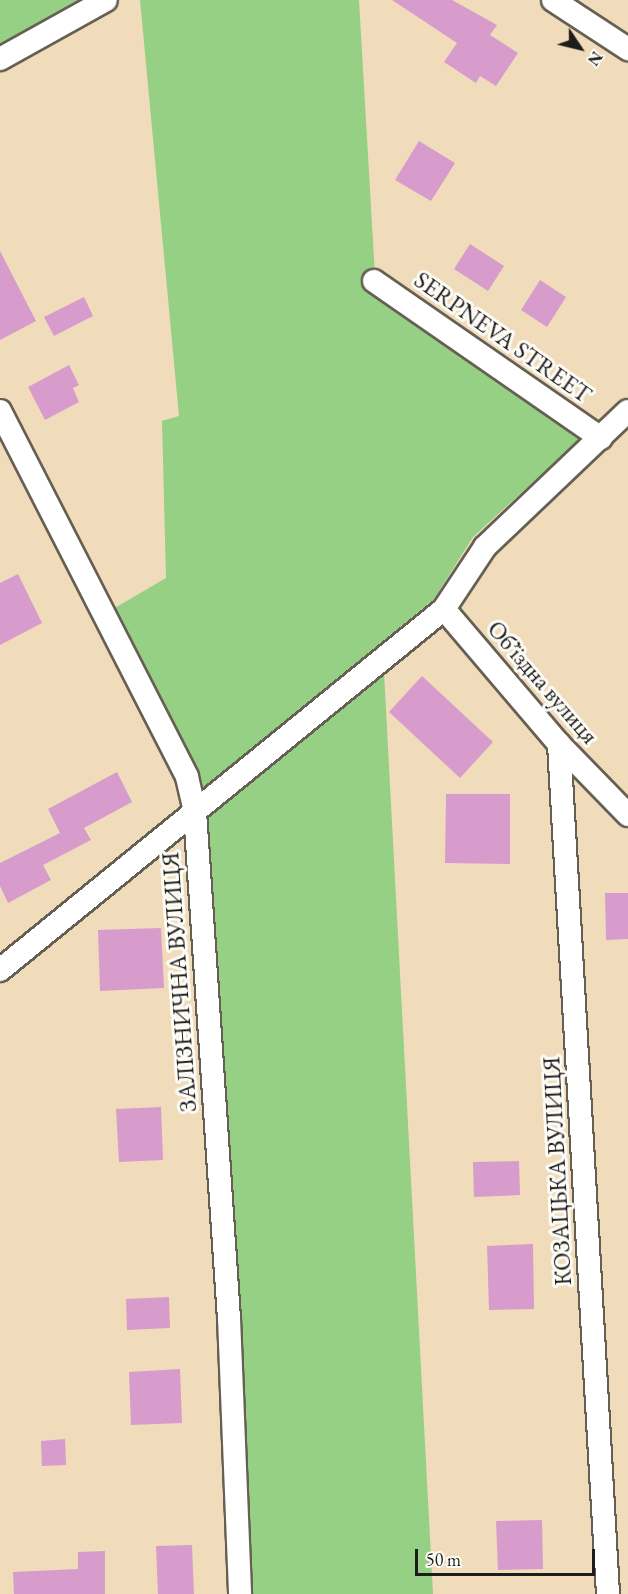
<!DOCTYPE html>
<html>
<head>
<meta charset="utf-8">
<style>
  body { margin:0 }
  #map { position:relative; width:628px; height:1594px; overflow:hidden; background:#f0dcba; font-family:"EB Garamond",serif }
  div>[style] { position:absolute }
  .green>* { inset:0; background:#95d084 }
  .building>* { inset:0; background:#d79ccb }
  .roads { filter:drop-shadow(2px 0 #665f53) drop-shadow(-2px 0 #665f53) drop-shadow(0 2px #665f53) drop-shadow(0 -2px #665f53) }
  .minor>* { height:22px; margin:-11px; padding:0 11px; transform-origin:11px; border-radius:11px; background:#fff }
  span { translate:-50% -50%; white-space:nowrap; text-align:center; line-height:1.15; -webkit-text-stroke:6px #fdfcf7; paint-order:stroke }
  .street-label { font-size:24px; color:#1c1c1c }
  .north { position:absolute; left:550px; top:18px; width:60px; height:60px; -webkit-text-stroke:4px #fdfcf7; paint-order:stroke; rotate:125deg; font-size:16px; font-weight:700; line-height:24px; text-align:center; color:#1c1c1c }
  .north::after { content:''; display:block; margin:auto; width:21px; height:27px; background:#1c1c1c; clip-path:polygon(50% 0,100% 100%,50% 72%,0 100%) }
  .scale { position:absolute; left:415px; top:1549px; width:180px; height:27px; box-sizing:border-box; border:3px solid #1c1c1c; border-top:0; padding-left:8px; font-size:18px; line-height:21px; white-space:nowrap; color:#1c1c1c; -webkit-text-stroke:4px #fdfcf7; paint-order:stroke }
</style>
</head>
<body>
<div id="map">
  <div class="green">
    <div style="clip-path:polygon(0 0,86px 0,0 48px)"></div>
    <div style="clip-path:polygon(140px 0,359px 0,376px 293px,582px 437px,473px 537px,434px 599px,201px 790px,113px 609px,166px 578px,162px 421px,179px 416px)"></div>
    <div style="clip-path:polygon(384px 672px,433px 1594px,252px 1594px,240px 1319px,208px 818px)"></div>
  </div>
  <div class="building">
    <div style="clip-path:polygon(392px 0,452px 0,497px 25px,490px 35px,518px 53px,496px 86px,480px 76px,476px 83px,444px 62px,457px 43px)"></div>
    <div style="clip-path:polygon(419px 141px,455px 163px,431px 201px,395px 180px)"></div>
    <div style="clip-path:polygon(470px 244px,504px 266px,488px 291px,454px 269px)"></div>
    <div style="clip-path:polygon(0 251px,36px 321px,0 340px)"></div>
    <div style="clip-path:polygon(540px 280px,566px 297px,547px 327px,521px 310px)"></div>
    <div style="clip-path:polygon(84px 297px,93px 316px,54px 336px,44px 317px)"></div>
    <div style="clip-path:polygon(69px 365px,79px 385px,73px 388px,79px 402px,45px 420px,28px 387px)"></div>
    <div style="clip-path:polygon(18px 574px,42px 623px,0 645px,0 583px)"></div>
    <div style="clip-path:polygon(422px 676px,493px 742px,460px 778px,389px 712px)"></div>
    <div style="clip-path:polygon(117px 772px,132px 802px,84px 828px,91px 840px,43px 865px,51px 880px,8px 903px,0 886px,0 863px,60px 833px,48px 809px)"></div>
    <div style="clip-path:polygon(446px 794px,510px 794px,510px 864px,445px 863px)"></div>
    <div style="clip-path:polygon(605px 893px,628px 893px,628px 939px,606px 940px)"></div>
    <div style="clip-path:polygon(161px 928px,164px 988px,100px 991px,98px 930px)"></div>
    <div style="clip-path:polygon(161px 1107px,163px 1160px,119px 1162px,116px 1109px)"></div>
    <div style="clip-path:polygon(519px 1161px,520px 1195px,474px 1197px,473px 1162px)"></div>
    <div style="clip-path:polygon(533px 1244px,534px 1309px,489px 1310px,487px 1246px)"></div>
    <div style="clip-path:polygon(169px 1297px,170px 1328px,127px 1330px,126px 1299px)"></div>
    <div style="clip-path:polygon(180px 1369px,182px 1423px,131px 1425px,129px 1372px)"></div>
    <div style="clip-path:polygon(65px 1439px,66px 1465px,42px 1466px,41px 1441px)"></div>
    <div style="clip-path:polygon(542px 1520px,543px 1569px,498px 1570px,496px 1521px)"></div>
    <div style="clip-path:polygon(192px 1545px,194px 1594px,158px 1594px,156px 1546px)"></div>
    <div style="clip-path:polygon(105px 1551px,105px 1594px,14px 1594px,13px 1572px,78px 1569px,78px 1552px)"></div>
  </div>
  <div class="roads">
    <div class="minor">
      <div style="left:553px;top:0;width:90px;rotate:33.2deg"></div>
      <div style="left:0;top:59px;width:121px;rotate:-29.1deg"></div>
      <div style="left:374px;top:281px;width:276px;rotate:34.7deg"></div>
      <div style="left:0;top:411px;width:411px;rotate:62.9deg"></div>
      <div style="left:187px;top:777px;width:36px;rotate:77deg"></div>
      <div style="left:195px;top:812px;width:507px;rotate:86.16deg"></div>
      <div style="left:229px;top:1318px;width:276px;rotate:87.7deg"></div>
      <div style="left:444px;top:609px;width:177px;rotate:49.6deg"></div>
      <div style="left:559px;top:744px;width:99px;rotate:45.8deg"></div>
      <div style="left:559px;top:744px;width:851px;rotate:86.7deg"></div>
      <div style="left:0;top:970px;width:572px;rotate:-39.11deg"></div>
      <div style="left:444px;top:609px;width:74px;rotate:-56.5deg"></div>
      <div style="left:485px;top:547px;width:197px;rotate:-43.6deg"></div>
    </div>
  </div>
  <div class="street-label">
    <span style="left:503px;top:337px;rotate:35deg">SERPNEVA STREET</span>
    <span style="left:543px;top:682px;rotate:49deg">Обʼїздна вулиця</span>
    <span style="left:179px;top:982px;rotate:-94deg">ЗАЛІЗНИЧНА ВУЛИЦЯ</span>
    <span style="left:557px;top:1171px;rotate:-93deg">КОЗАЦЬКА ВУЛИЦЯ</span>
  </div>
  <div class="north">N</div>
  <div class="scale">50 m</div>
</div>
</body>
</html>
